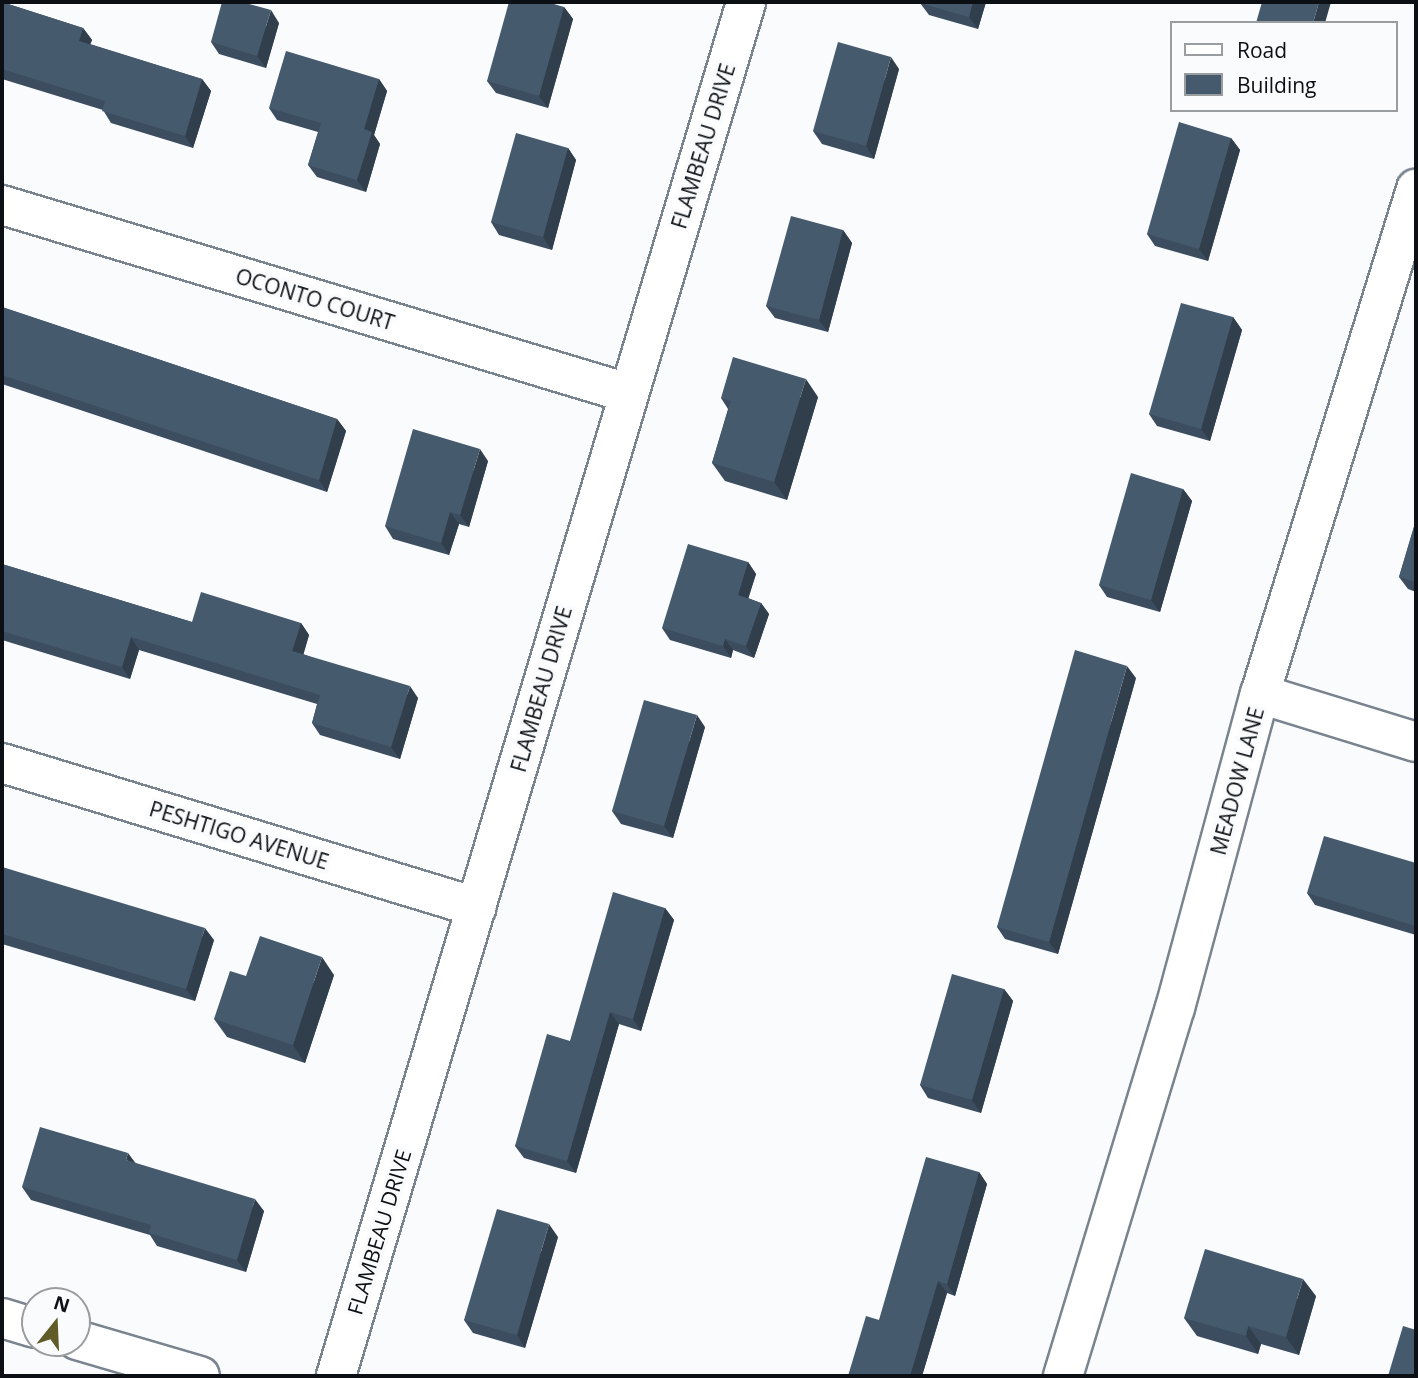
<!DOCTYPE html>
<html>
<head>
<meta charset="utf-8">
<style>
  body { margin:0 }
  #map { position:relative; width:1418px; height:1378px; overflow:hidden; background:#f9fbfd; font-family:"Open Sans",sans-serif }
  div>[style] { position:absolute }
  .roads { filter:drop-shadow(2px 0 #7a848f) drop-shadow(-2px 0 #7a848f) drop-shadow(0 2px #7a848f) drop-shadow(0 -2px #7a848f) }
  .minor>* { height:38px; margin:-19px; padding:0 19px; transform-origin:19px; border-radius:19px; background:#fff }
  .wall>* { inset:0; background:#3c4d5f }
  .shaded-wall>* { inset:0; background:#313f4d }
  .building>* { inset:0; background:#465a6e }
  span { translate:-50% -50%; white-space:nowrap; text-align:center; line-height:1.15; -webkit-text-stroke:7px #f9fbfd; paint-order:stroke }
  .street-label { font-size:21px; color:#0c0f13 }
  .frame { position:absolute; inset:0; border:4px solid #0c0f13; pointer-events:none }
  .legend { position:absolute; left:1170px; top:21px; width:228px; height:91px; box-sizing:border-box; background:#f9fbfd; border:2px solid #9a9d9f; margin:0; padding:9px 12px; list-style:none; font-size:21px; color:#0c0f13 }
  .legend li { display:flex; align-items:center; gap:14px; height:35px }
  .legend b { width:35px; border:2px solid #9a9d9f }
  .north { position:absolute; left:21px; top:1287px; width:70px; height:70px; box-sizing:border-box; background:#f9fbfd; border:2px solid #9a9d9f; border-radius:50%; rotate:18deg; font-size:19px; font-weight:700; line-height:28px; text-align:center; color:#0c0f13 }
  .north::after { content:''; display:block; margin:auto; width:24px; height:32px; background:#605b27; clip-path:polygon(50% 0,100% 100%,50% 72%,0 100%) }
</style>
</head>
<body>
<div id="map">
  <div class="roads">
    <div class="minor">
      <div style="left:2px;top:205px;width:654px;rotate:16.72deg"></div>
      <div style="left:1260px;top:694px;width:163px;rotate:17.1deg"></div>
      <div style="left:2px;top:763px;width:496px;rotate:16.9deg"></div>
      <div style="left:2px;top:1318px;width:34px;rotate:17deg"></div>
      <div style="left:77px;top:1340px;width:128px;rotate:16.3deg"></div>
      <div style="left:336px;top:1376px;width:1434px;rotate:-73.38deg"></div>
      <div style="left:1063px;top:1376px;width:385px;rotate:-73.1deg"></div>
      <div style="left:1175px;top:1008px;width:325px;rotate:-74.9deg"></div>
      <div style="left:1260px;top:694px;width:529px;rotate:-72.83deg"></div>
    </div>
  </div>
  <div class="wall">
    <div style="clip-path:polygon(2px 2px,83px 28px,92px 40px,90px 44px,202px 79px,211px 91px,193px 148px,111px 123px,103px 110px,2px 79px)"></div>
    <div style="clip-path:polygon(986px 2px,978px 29px,929px 15px,920px 3px)"></div>
    <div style="clip-path:polygon(564px 7px,573px 19px,548px 108px,496px 93px,487px 81px)"></div>
    <div style="clip-path:polygon(279px 23px,266px 68px,219px 54px,211px 42px)"></div>
    <div style="clip-path:polygon(899px 69px,874px 159px,822px 144px,813px 131px)"></div>
    <div style="clip-path:polygon(379px 79px,387px 91px,374px 135px,380px 144px,366px 192px,317px 177px,308px 165px,318px 132px,277px 120px,269px 108px)"></div>
    <div style="clip-path:polygon(1231px 138px,1240px 150px,1208px 261px,1155px 246px,1147px 234px)"></div>
    <div style="clip-path:polygon(568px 148px,576px 160px,552px 250px,499px 235px,491px 222px)"></div>
    <div style="clip-path:polygon(843px 230px,852px 243px,828px 332px,775px 318px,766px 306px)"></div>
    <div style="clip-path:polygon(2px 307px,337px 419px,346px 431px,327px 492px,2px 384px)"></div>
    <div style="clip-path:polygon(1233px 317px,1242px 330px,1210px 441px,1157px 426px,1149px 414px)"></div>
    <div style="clip-path:polygon(818px 397px,787px 500px,725px 481px,712px 463px,728px 409px,721px 398px)"></div>
    <div style="clip-path:polygon(488px 461px,469px 527px,459px 524px,449px 555px,393px 539px,385px 526px)"></div>
    <div style="clip-path:polygon(1183px 489px,1192px 501px,1160px 612px,1107px 597px,1099px 585px)"></div>
    <div style="clip-path:polygon(1416px 520px,1416px 592px,1408px 589px,1399px 577px)"></div>
    <div style="clip-path:polygon(748px 562px,756px 574px,748px 598px,761px 603px,769px 614px,754px 658px,733px 650px,731px 658px,670px 640px,662px 628px)"></div>
    <div style="clip-path:polygon(2px 564px,192px 622px,301px 623px,309px 635px,303px 654px,418px 698px,400px 759px,320px 735px,312px 723px,317px 704px,139px 650px,130px 679px,2px 640px)"></div>
    <div style="clip-path:polygon(1136px 678px,1058px 954px,1005px 939px,997px 927px)"></div>
    <div style="clip-path:polygon(705px 727px,673px 838px,621px 824px,612px 811px)"></div>
    <div style="clip-path:polygon(1416px 863px,1416px 935px,1315px 905px,1307px 893px)"></div>
    <div style="clip-path:polygon(2px 867px,214px 940px,195px 1001px,2px 944px)"></div>
    <div style="clip-path:polygon(665px 908px,674px 920px,641px 1031px,619px 1024px,576px 1173px,524px 1158px,515px 1146px,570px 1041px)"></div>
    <div style="clip-path:polygon(334px 975px,305px 1063px,227px 1037px,214px 1019px)"></div>
    <div style="clip-path:polygon(1004px 989px,1013px 1001px,981px 1113px,928px 1098px,920px 1085px)"></div>
    <div style="clip-path:polygon(135px 1163px,264px 1211px,246px 1272px,157px 1246px,150px 1235px,31px 1200px,22px 1187px)"></div>
    <div style="clip-path:polygon(979px 1172px,987px 1184px,955px 1296px,947px 1293px,922px 1376px,848px 1376px,879px 1320px)"></div>
    <div style="clip-path:polygon(558px 1237px,525px 1348px,473px 1333px,464px 1320px)"></div>
    <div style="clip-path:polygon(1316px 1296px,1299px 1355px,1261px 1344px,1258px 1354px,1197px 1336px,1184px 1318px)"></div>
  </div>
  <div class="shaded-wall">
    <div style="clip-path:polygon(973px 2px,986px 2px,978px 29px,969px 17px)"></div>
    <div style="clip-path:polygon(1319px 2px,1331px 2px,1325px 23px,1313px 23px)"></div>
    <div style="clip-path:polygon(564px 7px,573px 19px,548px 108px,539px 96px)"></div>
    <div style="clip-path:polygon(271px 10px,279px 23px,266px 68px,257px 56px)"></div>
    <div style="clip-path:polygon(83px 28px,92px 40px,87px 53px,79px 41px)"></div>
    <div style="clip-path:polygon(891px 57px,899px 69px,874px 159px,866px 146px)"></div>
    <div style="clip-path:polygon(202px 79px,211px 91px,193px 148px,185px 136px)"></div>
    <div style="clip-path:polygon(379px 79px,387px 91px,374px 135px,380px 144px,366px 192px,357px 180px,364px 129px)"></div>
    <div style="clip-path:polygon(1231px 138px,1240px 150px,1208px 261px,1199px 249px)"></div>
    <div style="clip-path:polygon(568px 148px,576px 160px,552px 250px,543px 237px)"></div>
    <div style="clip-path:polygon(843px 230px,852px 243px,828px 332px,819px 320px)"></div>
    <div style="clip-path:polygon(1233px 317px,1242px 330px,1210px 441px,1201px 429px)"></div>
    <div style="clip-path:polygon(806px 379px,818px 397px,787px 500px,774px 482px)"></div>
    <div style="clip-path:polygon(337px 419px,346px 431px,327px 492px,319px 480px)"></div>
    <div style="clip-path:polygon(480px 449px,488px 461px,469px 527px,460px 515px)"></div>
    <div style="clip-path:polygon(1183px 489px,1192px 501px,1160px 612px,1151px 600px)"></div>
    <div style="clip-path:polygon(450px 512px,459px 524px,449px 555px,441px 543px)"></div>
    <div style="clip-path:polygon(748px 562px,756px 574px,746px 606px,738px 595px)"></div>
    <div style="clip-path:polygon(761px 603px,769px 614px,754px 658px,746px 646px)"></div>
    <div style="clip-path:polygon(301px 623px,309px 635px,301px 663px,292px 651px)"></div>
    <div style="clip-path:polygon(131px 637px,139px 650px,130px 679px,122px 667px)"></div>
    <div style="clip-path:polygon(725px 639px,733px 650px,731px 658px,723px 646px)"></div>
    <div style="clip-path:polygon(1127px 666px,1136px 678px,1058px 954px,1049px 942px)"></div>
    <div style="clip-path:polygon(410px 686px,418px 698px,400px 759px,391px 747px)"></div>
    <div style="clip-path:polygon(697px 715px,705px 727px,673px 838px,664px 826px)"></div>
    <div style="clip-path:polygon(665px 908px,674px 920px,641px 1031px,633px 1019px)"></div>
    <div style="clip-path:polygon(205px 928px,214px 940px,195px 1001px,186px 989px)"></div>
    <div style="clip-path:polygon(322px 957px,334px 975px,305px 1063px,293px 1045px)"></div>
    <div style="clip-path:polygon(1004px 989px,1013px 1001px,981px 1113px,972px 1100px)"></div>
    <div style="clip-path:polygon(610px 1012px,619px 1024px,576px 1173px,567px 1161px)"></div>
    <div style="clip-path:polygon(128px 1153px,137px 1165px,126px 1160px)"></div>
    <div style="clip-path:polygon(979px 1172px,987px 1184px,955px 1296px,947px 1284px)"></div>
    <div style="clip-path:polygon(255px 1199px,264px 1211px,246px 1272px,237px 1260px)"></div>
    <div style="clip-path:polygon(549px 1224px,558px 1237px,525px 1348px,517px 1335px)"></div>
    <div style="clip-path:polygon(1303px 1279px,1316px 1296px,1299px 1355px,1286px 1337px)"></div>
    <div style="clip-path:polygon(938px 1281px,947px 1293px,922px 1376px,910px 1376px)"></div>
    <div style="clip-path:polygon(1248px 1326px,1261px 1344px,1258px 1354px,1246px 1336px)"></div>
  </div>
  <div class="building">
    <div style="clip-path:polygon(2px 2px,83px 28px,79px 41px,202px 79px,185px 136px,102px 111px,105px 101px,2px 69px)"></div>
    <div style="clip-path:polygon(222px 2px,242px 2px,271px 10px,257px 56px,211px 42px)"></div>
    <div style="clip-path:polygon(509px 2px,547px 2px,564px 7px,539px 96px,487px 81px)"></div>
    <div style="clip-path:polygon(920px 2px,973px 2px,969px 17px,920px 3px)"></div>
    <div style="clip-path:polygon(1262px 2px,1319px 2px,1313px 23px,1256px 23px)"></div>
    <div style="clip-path:polygon(838px 42px,891px 57px,866px 146px,813px 131px)"></div>
    <div style="clip-path:polygon(286px 51px,379px 79px,364px 129px,372px 132px,357px 180px,308px 165px,321px 123px,269px 108px)"></div>
    <div style="clip-path:polygon(1179px 122px,1231px 138px,1199px 249px,1147px 234px)"></div>
    <div style="clip-path:polygon(516px 133px,568px 148px,543px 237px,491px 222px)"></div>
    <div style="clip-path:polygon(791px 216px,843px 230px,819px 320px,766px 306px)"></div>
    <div style="clip-path:polygon(1181px 303px,1233px 317px,1201px 429px,1149px 414px)"></div>
    <div style="clip-path:polygon(2px 307px,337px 419px,319px 480px,2px 375px)"></div>
    <div style="clip-path:polygon(733px 357px,806px 379px,774px 482px,712px 463px,731px 401px,721px 398px)"></div>
    <div style="clip-path:polygon(413px 429px,480px 449px,460px 515px,450px 512px,441px 543px,385px 526px)"></div>
    <div style="clip-path:polygon(1131px 473px,1183px 489px,1151px 600px,1099px 585px)"></div>
    <div style="clip-path:polygon(1416px 520px,1416px 582px,1399px 577px)"></div>
    <div style="clip-path:polygon(688px 544px,748px 562px,738px 595px,761px 603px,746px 646px,725px 639px,723px 646px,662px 628px)"></div>
    <div style="clip-path:polygon(2px 564px,192px 622px,201px 592px,301px 623px,292px 651px,410px 686px,391px 747px,312px 723px,320px 695px,131px 637px,122px 667px,2px 631px)"></div>
    <div style="clip-path:polygon(1075px 650px,1127px 666px,1049px 942px,997px 927px)"></div>
    <div style="clip-path:polygon(644px 700px,697px 715px,664px 826px,612px 811px)"></div>
    <div style="clip-path:polygon(1324px 836px,1416px 863px,1416px 926px,1307px 893px)"></div>
    <div style="clip-path:polygon(2px 867px,205px 928px,186px 989px,2px 934px)"></div>
    <div style="clip-path:polygon(613px 892px,665px 908px,633px 1019px,610px 1012px,567px 1161px,515px 1146px,547px 1034px,570px 1041px)"></div>
    <div style="clip-path:polygon(260px 936px,322px 957px,293px 1045px,214px 1019px,230px 971px,246px 976px)"></div>
    <div style="clip-path:polygon(952px 974px,1004px 989px,972px 1100px,920px 1085px)"></div>
    <div style="clip-path:polygon(40px 1127px,128px 1153px,126px 1160px,255px 1199px,237px 1260px,149px 1233px,151px 1225px,22px 1187px)"></div>
    <div style="clip-path:polygon(926px 1157px,979px 1172px,947px 1284px,938px 1281px,910px 1376px,848px 1376px,866px 1316px,879px 1320px)"></div>
    <div style="clip-path:polygon(497px 1209px,549px 1224px,517px 1335px,464px 1320px)"></div>
    <div style="clip-path:polygon(1205px 1249px,1303px 1279px,1286px 1337px,1248px 1326px,1246px 1336px,1184px 1318px)"></div>
    <div style="clip-path:polygon(1403px 1326px,1416px 1330px,1416px 1376px,1388px 1376px)"></div>
  </div>
  <div class="street-label">
    <span style="left:703px;top:146px;rotate:-73deg">FLAMBEAU DRIVE</span>
    <span style="left:315px;top:299px;rotate:17deg">OCONTO COURT</span>
    <span style="left:541px;top:689px;rotate:-74deg">FLAMBEAU DRIVE</span>
    <span style="left:1237px;top:781px;rotate:-75deg">MEADOW LANE</span>
    <span style="left:239px;top:835px;rotate:17deg">PESHTIGO AVENUE</span>
    <span style="left:379px;top:1232px;rotate:-73deg">FLAMBEAU DRIVE</span>
  </div>
  <div class="frame"></div>
  <ul class="legend">
  <li><b style="height:9px;background:#fff"></b>Road</li>
  <li><b style="height:19px;background:#465a6e"></b>Building</li>
  </ul>
  <div class="north">N</div>
</div>
</body>
</html>
